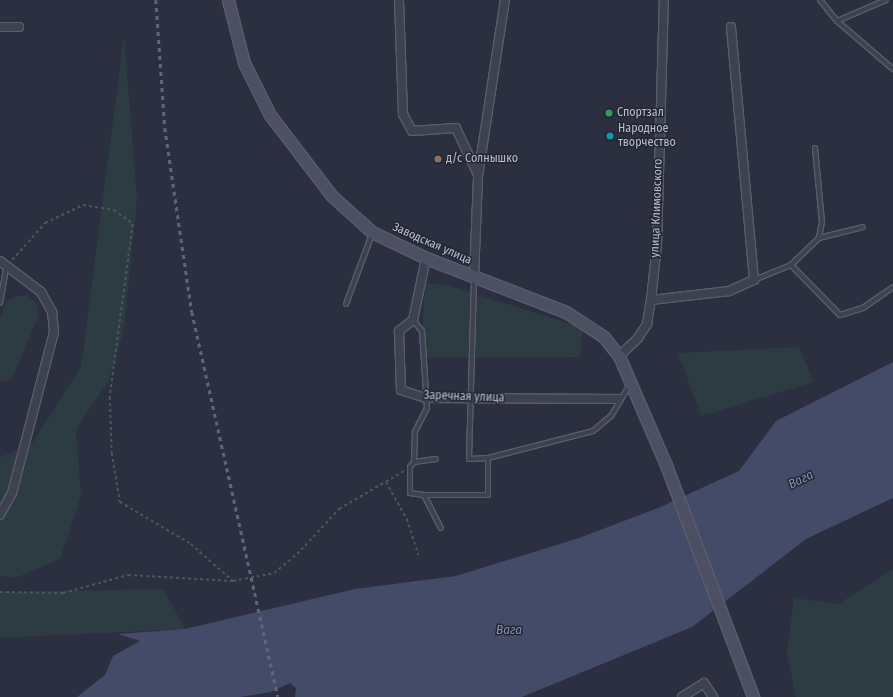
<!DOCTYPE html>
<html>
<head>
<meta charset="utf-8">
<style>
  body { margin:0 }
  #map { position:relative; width:893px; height:697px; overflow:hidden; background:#2b2f40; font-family:"Fira Sans Condensed",sans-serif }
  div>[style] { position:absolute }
  .green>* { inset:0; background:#2d3c42 }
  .water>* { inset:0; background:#444b68 }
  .path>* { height:1.5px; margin-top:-0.75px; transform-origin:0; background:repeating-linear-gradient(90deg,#4b575e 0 3px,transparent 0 6px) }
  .roads { filter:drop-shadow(1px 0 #595d6a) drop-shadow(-1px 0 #595d6a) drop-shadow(0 1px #595d6a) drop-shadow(0 -1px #595d6a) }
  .lane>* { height:4px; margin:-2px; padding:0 2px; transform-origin:2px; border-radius:2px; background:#3e4250 }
  .street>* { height:8px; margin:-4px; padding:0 4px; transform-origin:4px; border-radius:4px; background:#3e4250 }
  .secondary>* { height:11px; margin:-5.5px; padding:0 5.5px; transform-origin:5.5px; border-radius:5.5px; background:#4d5063 }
  .rail>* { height:2.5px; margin-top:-1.25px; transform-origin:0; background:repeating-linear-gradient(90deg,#616576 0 4px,transparent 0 8px) }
  .dots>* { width:11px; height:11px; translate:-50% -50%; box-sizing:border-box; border:2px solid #232735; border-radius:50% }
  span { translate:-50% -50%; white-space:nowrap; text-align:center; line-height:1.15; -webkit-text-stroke:3px #232735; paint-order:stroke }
  .poi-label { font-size:12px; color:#bbbeca }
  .left { translate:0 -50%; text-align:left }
  .street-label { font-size:12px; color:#bbbeca }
  .water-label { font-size:13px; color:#868ead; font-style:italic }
</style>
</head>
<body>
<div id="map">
  <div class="green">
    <div style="clip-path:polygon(124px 36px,137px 199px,124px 329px,108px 382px,76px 429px,81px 496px,60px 559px,15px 578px,0 576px,0 457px,31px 445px,81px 367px)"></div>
    <div style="clip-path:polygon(425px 284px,447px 285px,583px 328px,580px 357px,421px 358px)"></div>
    <div style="clip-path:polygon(17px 296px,27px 296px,36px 303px,39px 315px,11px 380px,0 383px,0 317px,7px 301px)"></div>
    <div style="clip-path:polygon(799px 347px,814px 382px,701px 416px,678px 353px)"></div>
    <div style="clip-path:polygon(893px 569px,893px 697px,796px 697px,787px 654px,794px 598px,838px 604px)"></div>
    <div style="clip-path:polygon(164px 589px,185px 629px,0 638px,0 592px)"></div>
  </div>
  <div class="water">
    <div style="clip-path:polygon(893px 362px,893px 498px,806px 539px,692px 627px,522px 697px,295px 697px,296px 688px,290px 683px,271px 692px,240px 697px,77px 697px,105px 675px,113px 656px,140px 641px,118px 634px,185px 629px,355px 589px,456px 576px,579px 538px,658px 508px,739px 471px,776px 421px)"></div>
  </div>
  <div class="path">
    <div style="left:12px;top:260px;width:50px;rotate:-48.3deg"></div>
    <div style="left:45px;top:223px;width:42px;rotate:-25.3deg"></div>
    <div style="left:83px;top:205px;width:31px;rotate:9deg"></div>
    <div style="left:114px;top:210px;width:24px;rotate:36deg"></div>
    <div style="left:133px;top:224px;width:175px;rotate:97.6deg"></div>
    <div style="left:110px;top:397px;width:56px;rotate:88deg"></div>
    <div style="left:112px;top:453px;width:50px;rotate:80.7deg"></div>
    <div style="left:120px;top:502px;width:82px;rotate:30.6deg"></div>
    <div style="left:191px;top:544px;width:56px;rotate:41.4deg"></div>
    <div style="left:233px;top:581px;width:42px;rotate:-11deg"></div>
    <div style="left:274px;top:573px;width:35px;rotate:-40deg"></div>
    <div style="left:301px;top:550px;width:56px;rotate:-47.2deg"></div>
    <div style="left:339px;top:509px;width:75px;rotate:-30.3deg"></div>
    <div style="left:386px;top:482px;width:43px;rotate:60.4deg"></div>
    <div style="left:407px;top:519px;width:38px;rotate:72deg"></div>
    <div style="left:0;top:592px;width:63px;rotate:0.9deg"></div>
    <div style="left:63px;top:593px;width:67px;rotate:-15.5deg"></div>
    <div style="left:128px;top:575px;width:105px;rotate:3.3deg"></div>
  </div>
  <div class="roads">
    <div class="lane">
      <div style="left:820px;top:0;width:27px;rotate:51deg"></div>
      <div style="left:837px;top:21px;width:74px;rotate:40.6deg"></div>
      <div style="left:837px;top:21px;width:53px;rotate:-23.2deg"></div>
      <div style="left:815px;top:148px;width:74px;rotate:84.6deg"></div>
      <div style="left:822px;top:222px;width:16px;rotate:101deg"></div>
      <div style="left:791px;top:265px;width:70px;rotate:45.6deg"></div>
      <div style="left:840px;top:315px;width:24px;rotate:-17deg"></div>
      <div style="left:863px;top:308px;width:37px;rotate:-35deg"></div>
      <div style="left:754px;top:280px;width:40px;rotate:-22deg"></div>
      <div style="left:791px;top:265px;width:39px;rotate:-44deg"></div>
      <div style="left:819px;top:238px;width:45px;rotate:-14deg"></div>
      <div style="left:0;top:303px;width:39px;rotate:-80deg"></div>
      <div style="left:346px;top:304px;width:75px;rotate:-69.6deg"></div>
      <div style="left:413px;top:320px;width:14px;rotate:51deg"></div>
      <div style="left:422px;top:331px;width:77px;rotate:86.3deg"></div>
      <div style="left:427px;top:408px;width:27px;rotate:117deg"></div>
      <div style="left:415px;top:432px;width:30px;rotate:92deg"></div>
      <div style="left:414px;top:462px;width:22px;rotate:-8deg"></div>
      <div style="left:488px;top:458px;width:108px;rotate:-14.4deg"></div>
      <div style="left:593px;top:431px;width:23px;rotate:-40deg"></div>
      <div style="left:611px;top:416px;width:35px;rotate:-59deg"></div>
      <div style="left:414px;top:462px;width:6px;rotate:129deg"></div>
      <div style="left:410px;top:467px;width:26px;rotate:90deg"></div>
      <div style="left:410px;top:493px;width:14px;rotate:8deg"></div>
      <div style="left:424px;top:495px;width:37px;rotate:63deg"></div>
      <div style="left:424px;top:495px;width:64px"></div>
      <div style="left:488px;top:495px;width:37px;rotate:-90deg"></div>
      <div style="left:488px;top:458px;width:19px;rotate:177deg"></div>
      <div style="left:469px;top:459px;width:180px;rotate:-88.4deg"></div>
    </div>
    <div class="street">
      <div style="left:399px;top:0;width:114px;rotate:88deg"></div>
      <div style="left:403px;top:114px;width:19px;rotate:62deg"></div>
      <div style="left:412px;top:131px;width:44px;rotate:-3.9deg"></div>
      <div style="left:456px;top:128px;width:52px;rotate:64.9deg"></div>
      <div style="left:0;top:27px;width:19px"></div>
      <div style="left:426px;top:258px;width:63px;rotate:101.8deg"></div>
      <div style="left:413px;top:320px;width:18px;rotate:142deg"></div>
      <div style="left:399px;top:331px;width:59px;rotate:88.1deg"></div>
      <div style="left:401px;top:390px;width:25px;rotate:18deg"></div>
      <div style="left:425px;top:398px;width:194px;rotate:0.3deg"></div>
      <div style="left:0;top:261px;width:51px;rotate:37.1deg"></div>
      <div style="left:41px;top:292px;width:23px;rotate:61deg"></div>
      <div style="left:52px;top:312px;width:20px;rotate:84deg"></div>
      <div style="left:54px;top:332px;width:166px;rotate:104.6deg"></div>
      <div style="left:12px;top:493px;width:25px;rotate:119deg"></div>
      <div style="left:474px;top:277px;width:101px;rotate:-87.7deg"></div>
      <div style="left:478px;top:176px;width:178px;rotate:-81.3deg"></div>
      <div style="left:651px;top:300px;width:79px;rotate:-6.6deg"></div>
      <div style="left:729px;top:291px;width:27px;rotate:-24deg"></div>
      <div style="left:754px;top:280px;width:254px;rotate:-95.2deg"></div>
      <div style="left:619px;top:356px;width:26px;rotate:-43deg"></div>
      <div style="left:638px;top:338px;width:17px;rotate:-57deg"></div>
      <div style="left:647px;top:324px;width:24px;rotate:-81deg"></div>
      <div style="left:651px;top:300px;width:55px;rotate:-83.8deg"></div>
      <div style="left:657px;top:245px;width:245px;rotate:-88.4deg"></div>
      <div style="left:682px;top:697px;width:26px;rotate:-32deg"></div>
      <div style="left:704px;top:683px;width:17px;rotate:57deg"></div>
    </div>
    <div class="secondary">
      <div style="left:228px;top:0;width:65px;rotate:75.7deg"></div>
      <div style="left:244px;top:63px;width:58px;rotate:63.4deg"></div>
      <div style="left:270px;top:115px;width:102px;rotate:52.6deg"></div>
      <div style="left:332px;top:196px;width:54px;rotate:42deg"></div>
      <div style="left:372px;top:232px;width:60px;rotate:25.7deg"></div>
      <div style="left:426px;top:258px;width:150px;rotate:21.1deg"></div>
      <div style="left:566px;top:312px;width:45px;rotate:33.3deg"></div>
      <div style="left:604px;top:337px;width:24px;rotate:52deg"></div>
      <div style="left:619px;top:356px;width:119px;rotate:66.7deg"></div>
      <div style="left:666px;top:465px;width:248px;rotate:69.4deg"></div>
    </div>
  </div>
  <div class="rail">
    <div style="left:156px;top:0;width:128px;rotate:86deg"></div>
    <div style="left:165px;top:128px;width:186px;rotate:81.7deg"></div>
    <div style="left:192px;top:312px;width:394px;rotate:77.4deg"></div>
  </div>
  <div class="dots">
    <div style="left:609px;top:113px;background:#2e9e5b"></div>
    <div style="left:610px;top:136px;background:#0f9aa8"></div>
    <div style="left:438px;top:159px;background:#8d6e63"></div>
  </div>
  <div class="poi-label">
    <span class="left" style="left:617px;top:113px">Спортзал</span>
    <span class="left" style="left:618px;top:136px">Народное<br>творчество</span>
    <span class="left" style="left:446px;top:159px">д/с Солнышко</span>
  </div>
  <div class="street-label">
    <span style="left:657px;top:208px;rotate:-88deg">улица Климовского</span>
    <span style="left:432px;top:244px;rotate:24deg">Заводская улица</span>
    <span style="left:464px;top:397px;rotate:2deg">Заречная улица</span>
  </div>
  <div class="water-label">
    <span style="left:801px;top:480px;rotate:-27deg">Вага</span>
    <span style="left:509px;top:630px">Вага</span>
  </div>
</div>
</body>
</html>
